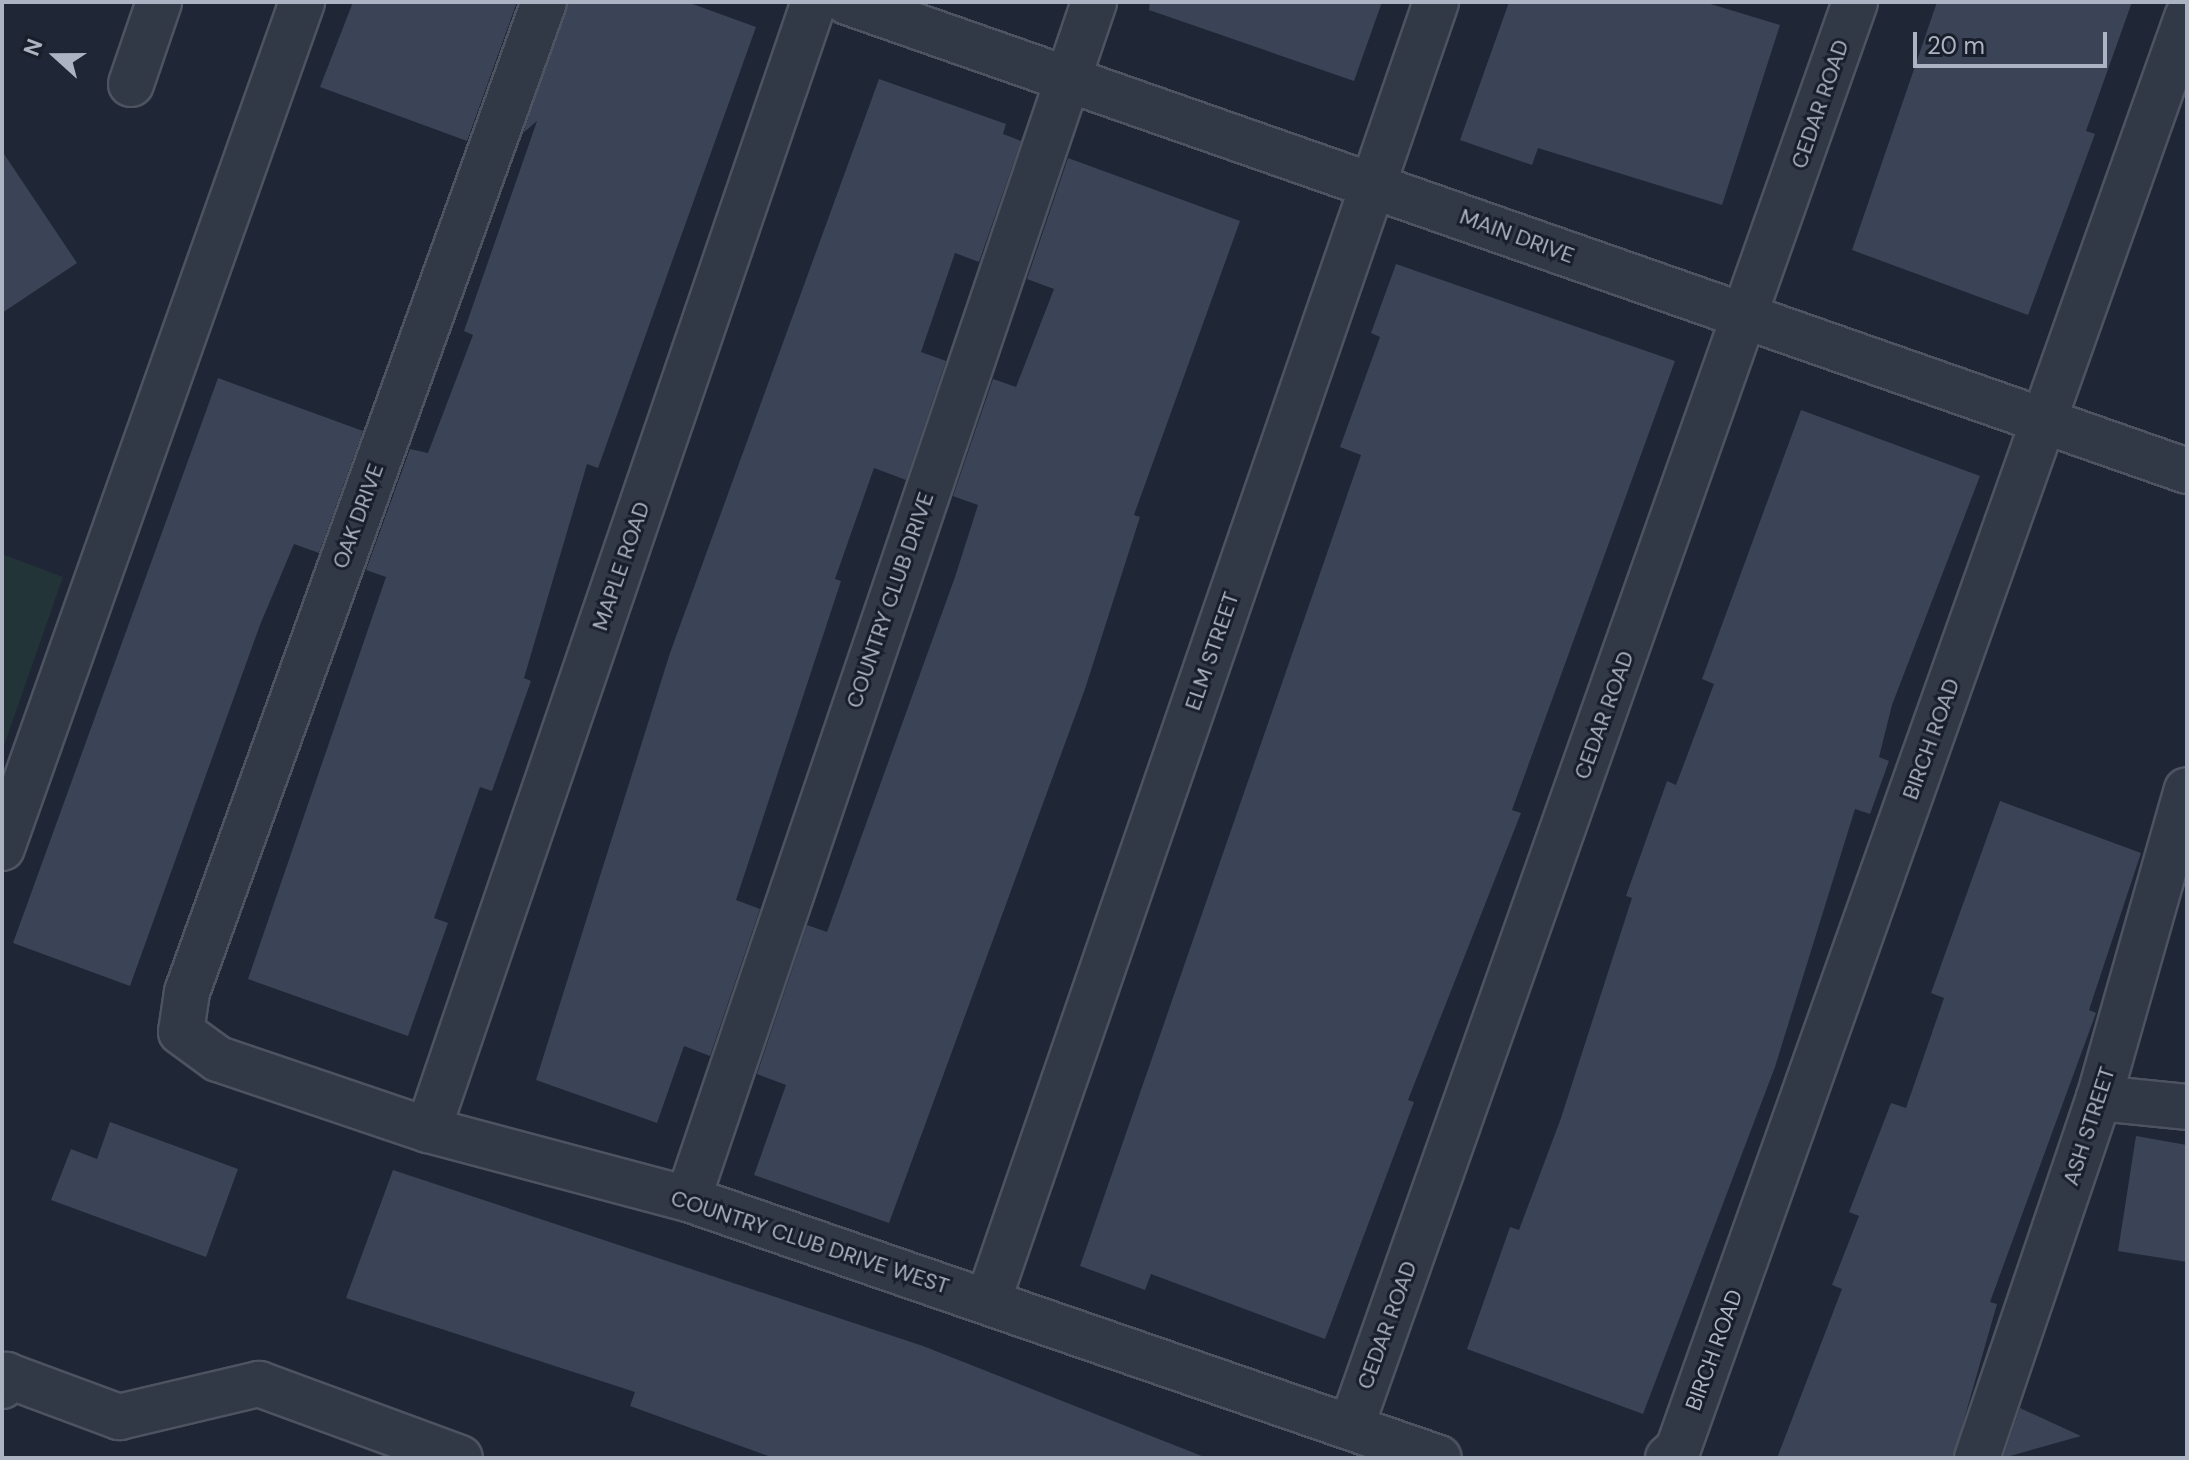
<!DOCTYPE html>
<html>
<head>
<meta charset="utf-8">
<style>
  body { margin:0 }
  #map { position:relative; width:2189px; height:1460px; overflow:hidden; background:#1f2635; font-family:"DM Sans",sans-serif }
  div>[style] { position:absolute }
  .green>* { inset:0; background:#223438 }
  .building>* { inset:0; background:#3a4456 }
  .roads { filter:drop-shadow(2px 0 #4d5361) drop-shadow(-2px 0 #4d5361) drop-shadow(0 2px #4d5361) drop-shadow(0 -2px #4d5361) }
  .minor>* { height:44px; margin:-22px; padding:0 22px; transform-origin:22px; border-radius:22px; background:#323946 }
  span { translate:-50% -50%; white-space:nowrap; text-align:center; line-height:1.15; -webkit-text-stroke:6px #181e2a; paint-order:stroke }
  .street-label { font-size:22px; color:#acb3c3 }
  .frame { position:absolute; inset:0; border:4px solid #acb3c3; pointer-events:none }
  .north { position:absolute; left:16px; top:16px; width:80px; height:80px; -webkit-text-stroke:6px #181e2a; paint-order:stroke; rotate:291deg; font-size:22px; font-weight:700; line-height:32px; text-align:center; color:#acb3c3 }
  .north::after { content:''; display:block; margin:auto; width:28px; height:36px; background:#acb3c3; clip-path:polygon(50% 0,100% 100%,50% 72%,0 100%) }
  .scale { position:absolute; left:1913px; top:32px; width:194px; height:36px; box-sizing:border-box; border:4px solid #acb3c3; border-top:0; padding-left:10px; font-size:24px; line-height:28px; white-space:nowrap; color:#acb3c3; -webkit-text-stroke:6px #181e2a; paint-order:stroke }
</style>
</head>
<body>
<div id="map">
  <div class="green">
    <div style="clip-path:polygon(2px 554px,63px 577px,2px 751px)"></div>
  </div>
  <div class="building">
    <div style="clip-path:polygon(353px 2px,517px 2px,467px 141px,320px 87px)"></div>
    <div style="clip-path:polygon(568px 2px,687px 2px,756px 27px,598px 468px,587px 464px,524px 678px,531px 681px,492px 791px,480px 787px,434px 918px,448px 923px,408px 1036px,248px 979px,386px 577px,366px 570px,410px 449px,428px 453px,473px 335px,464px 331px,537px 121px,523px 133px)"></div>
    <div style="clip-path:polygon(1150px 2px,1382px 2px,1354px 81px,1149px 10px)"></div>
    <div style="clip-path:polygon(1509px 2px,1704px 2px,1780px 25px,1722px 205px,1538px 148px,1532px 165px,1460px 140px)"></div>
    <div style="clip-path:polygon(1937px 2px,2132px 2px,2086px 131px,2095px 134px,2028px 315px,1852px 250px)"></div>
    <div style="clip-path:polygon(879px 79px,1006px 124px,1003px 134px,1021px 141px,979px 262px,955px 253px,921px 352px,946px 361px,906px 480px,874px 468px,835px 579px,841px 581px,736px 900px,760px 909px,710px 1056px,684px 1046px,657px 1123px,536px 1080px,670px 653px)"></div>
    <div style="clip-path:polygon(2px 151px,77px 263px,2px 313px)"></div>
    <div style="clip-path:polygon(1068px 158px,1240px 221px,1134px 515px,1140px 517px,1085px 689px,889px 1223px,754px 1175px,786px 1085px,757px 1074px,807px 925px,827px 932px,955px 577px,978px 505px,953px 496px,993px 379px,1016px 387px,1054px 289px,1027px 279px)"></div>
    <div style="clip-path:polygon(1396px 264px,1675px 361px,1512px 810px,1521px 813px,1408px 1100px,1414px 1102px,1325px 1339px,1151px 1274px,1145px 1290px,1080px 1266px,1361px 455px,1340px 447px,1380px 337px,1371px 333px)"></div>
    <div style="clip-path:polygon(218px 378px,363px 431px,319px 553px,294px 544px,260px 625px,130px 986px,13px 943px)"></div>
    <div style="clip-path:polygon(1801px 410px,1980px 476px,1892px 705px,1879px 757px,1889px 761px,1870px 814px,1855px 809px,1775px 1067px,1643px 1414px,1467px 1349px,1510px 1227px,1519px 1230px,1561px 1118px,1632px 898px,1626px 896px,1667px 781px,1676px 785px,1714px 684px,1702px 679px)"></div>
    <div style="clip-path:polygon(2000px 801px,2141px 853px,2089px 1010px,2096px 1013px,1990px 1302px,1997px 1304px,1953px 1458px,1777px 1458px,1842px 1289px,1832px 1285px,1859px 1216px,1849px 1212px,1891px 1103px,1906px 1108px,1944px 998px,1931px 993px)"></div>
    <div style="clip-path:polygon(110px 1122px,238px 1169px,206px 1257px,51px 1200px,71px 1149px,97px 1159px)"></div>
    <div style="clip-path:polygon(2136px 1136px,2187px 1145px,2187px 1262px,2118px 1251px)"></div>
    <div style="clip-path:polygon(393px 1170px,923px 1346px,1207px 1458px,774px 1458px,630px 1406px,635px 1392px,346px 1298px)"></div>
    <div style="clip-path:polygon(2020px 1408px,2081px 1436px,2003px 1458px)"></div>
  </div>
  <div class="roads">
    <div class="minor">
      <div style="left:544px;top:2px;width:1052px;rotate:109.83deg"></div>
      <div style="left:187px;top:992px;width:40px;rotate:98.5deg"></div>
      <div style="left:181px;top:1032px;width:46px;rotate:36.1deg"></div>
      <div style="left:218px;top:1059px;width:222px;rotate:18.7deg"></div>
      <div style="left:428px;top:1130px;width:269px;rotate:14.9deg"></div>
      <div style="left:688px;top:1199px;width:794px;rotate:19.03deg"></div>
      <div style="left:847px;top:2px;width:1420px;rotate:19.29deg"></div>
      <div style="left:131px;top:84px;width:87px;rotate:-71.1deg"></div>
      <div style="left:2px;top:848px;width:898px;rotate:-70.47deg"></div>
      <div style="left:2099px;top:1098px;width:88px;rotate:5.8deg"></div>
      <div style="left:428px;top:1130px;width:1192px;rotate:-71.11deg"></div>
      <div style="left:688px;top:1199px;width:1264px;rotate:-71.26deg"></div>
      <div style="left:988px;top:1301px;width:1374px;rotate:-70.97deg"></div>
      <div style="left:2px;top:1386px;width:12px;rotate:-70deg"></div>
      <div style="left:6px;top:1375px;width:121px;rotate:20.4deg"></div>
      <div style="left:119px;top:1417px;width:144px;rotate:-13.3deg"></div>
      <div style="left:259px;top:1384px;width:214px;rotate:20.2deg"></div>
      <div style="left:1351px;top:1427px;width:1512px;rotate:-70.52deg"></div>
      <div style="left:1668px;top:1458px;width:13px;rotate:-42deg"></div>
      <div style="left:1678px;top:1449px;width:1520px;rotate:-70.43deg"></div>
      <div style="left:1977px;top:1458px;width:380px;rotate:-71.3deg"></div>
      <div style="left:2099px;top:1098px;width:320px;rotate:-74.1deg"></div>
    </div>
  </div>
  <div class="street-label">
    <span style="left:1820px;top:104px;rotate:-71deg">CEDAR ROAD</span>
    <span style="left:1517px;top:236px;rotate:20deg">MAIN DRIVE</span>
    <span style="left:358px;top:516px;rotate:-70deg">OAK DRIVE</span>
    <span style="left:621px;top:566px;rotate:-71deg">MAPLE ROAD</span>
    <span style="left:890px;top:600px;rotate:-71deg">COUNTRY CLUB DRIVE</span>
    <span style="left:1212px;top:651px;rotate:-71deg">ELM STREET</span>
    <span style="left:1604px;top:715px;rotate:-70deg">CEDAR ROAD</span>
    <span style="left:1931px;top:739px;rotate:-70deg">BIRCH ROAD</span>
    <span style="left:2089px;top:1126px;rotate:-72deg">ASH STREET</span>
    <span style="left:810px;top:1242px;rotate:18deg">COUNTRY CLUB DRIVE WEST</span>
    <span style="left:1387px;top:1325px;rotate:-70deg">CEDAR ROAD</span>
    <span style="left:1714px;top:1350px;rotate:-70deg">BIRCH ROAD</span>
  </div>
  <div class="frame"></div>
  <div class="north">N</div>
  <div class="scale">20 m</div>
</div>
</body>
</html>
